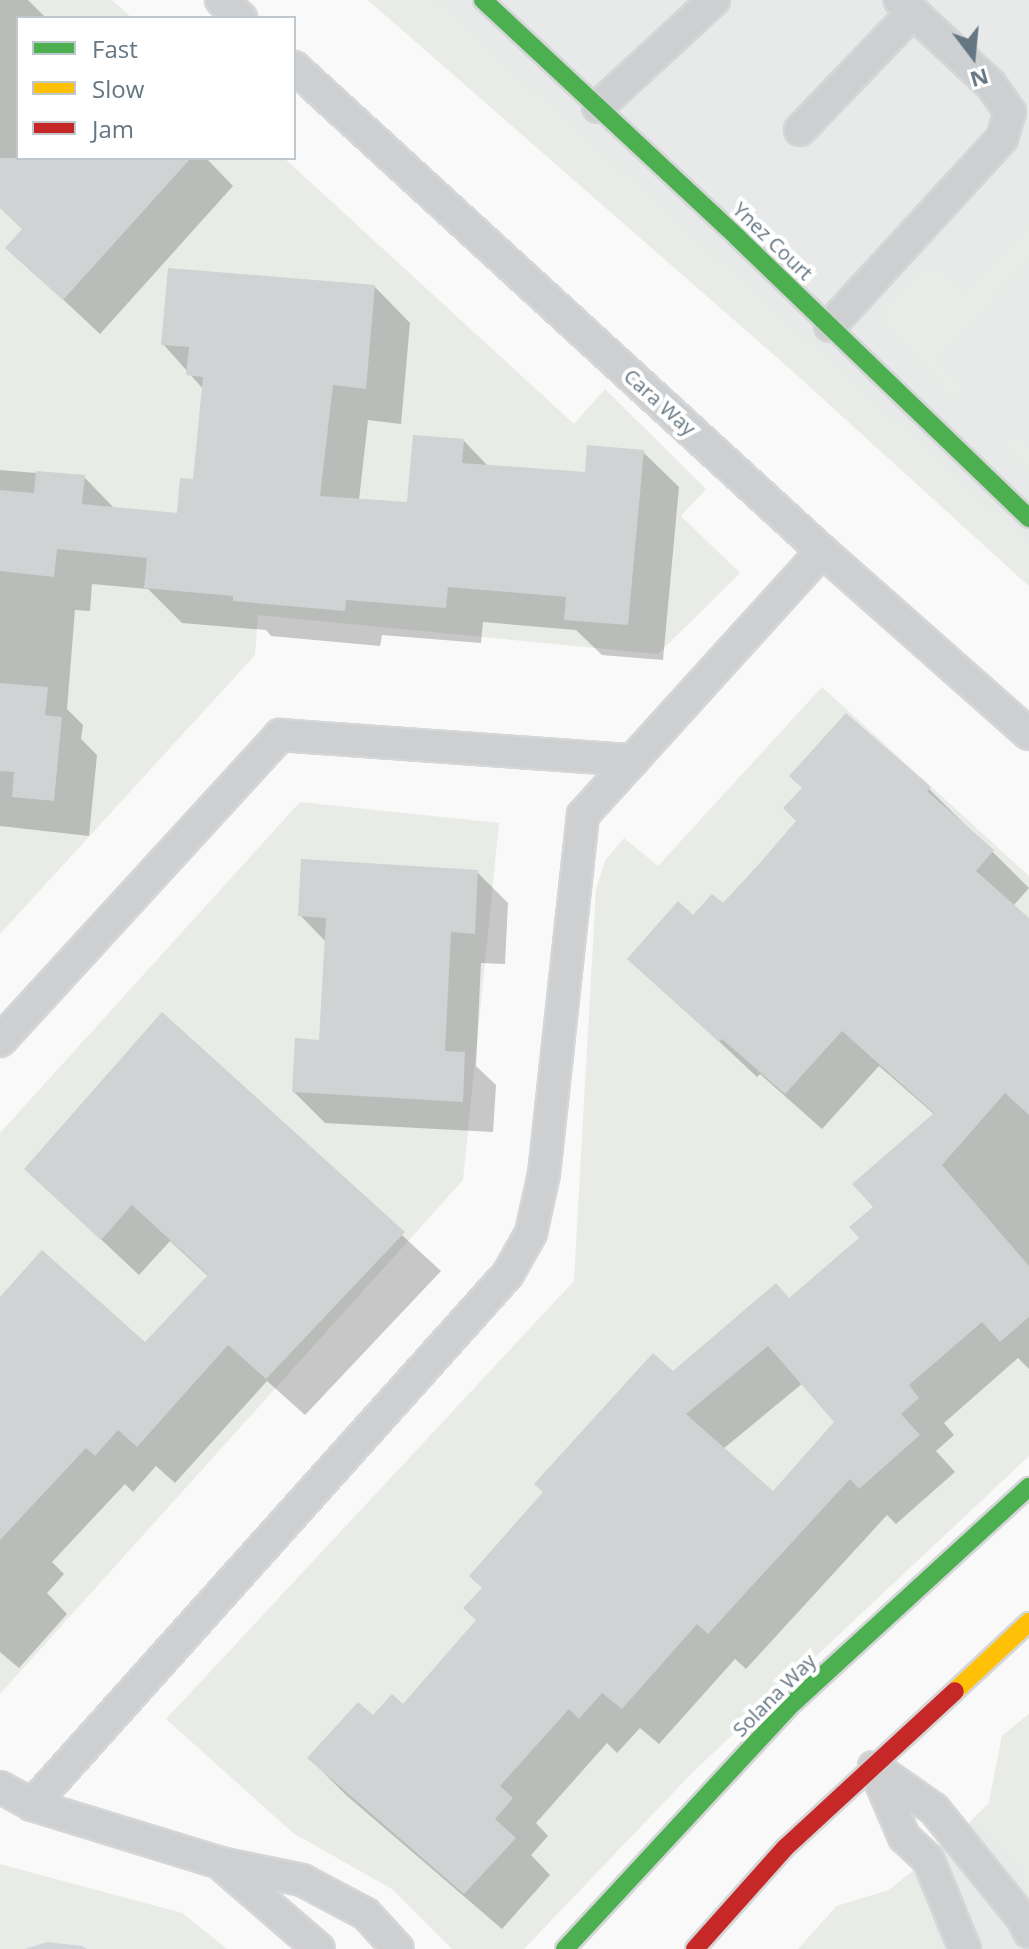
<!DOCTYPE html>
<html>
<head>
<meta charset="utf-8">
<style>
  body { margin:0 }
  #map { position:relative; width:1029px; height:1949px; overflow:hidden; background:#f9f9f9; font-family:"Open Sans",sans-serif }
  div>[style] { position:absolute }
  .built>* { inset:0; background:#e8e9e9 }
  .green>* { inset:0; background:#e8ebe6 }
  .water>* { inset:0; background:#ced6d9 }
  .shadow>* { inset:0; background:#0003 }
  .building>* { inset:0; background:#d0d2d3 }
  .roads { filter:drop-shadow(2px 0 #d5d6d7) drop-shadow(-2px 0 #d5d6d7) drop-shadow(0 2px #d5d6d7) drop-shadow(0 -2px #d5d6d7) }
  .lane>* { height:30px; margin:-15px; padding:0 15px; transform-origin:15px; border-radius:15px; background:#cecfd0 }
  .fast>* { height:18px; margin:-9px; padding:0 9px; transform-origin:9px; border-radius:9px; background:#4caf50 }
  .slow>* { height:18px; margin:-9px; padding:0 9px; transform-origin:9px; border-radius:9px; background:#ffc107 }
  .jam>* { height:18px; margin:-9px; padding:0 9px; transform-origin:9px; border-radius:9px; background:#c62828 }
  span { translate:-50% -50%; white-space:nowrap; text-align:center; line-height:1.15; -webkit-text-stroke:8px #fff; paint-order:stroke }
  .street-label { font-size:20px; color:#657683 }
  .legend { position:absolute; left:16px; top:16px; width:280px; height:144px; box-sizing:border-box; background:#fff; border:2px solid #c1c8cd; margin:0; padding:10px 14px; list-style:none; font-size:24px; color:#657683 }
  .legend li { display:flex; align-items:center; gap:16px; height:40px }
  .legend b { width:40px; border:2px solid #c1c8cd }
  .north { position:absolute; left:933px; top:16px; width:80px; height:80px; -webkit-text-stroke:6px #fff; paint-order:stroke; rotate:164deg; font-size:22px; font-weight:700; line-height:32px; text-align:center; color:#657683 }
  .north::after { content:''; display:block; margin:auto; width:28px; height:36px; background:#657683; clip-path:polygon(50% 0,100% 100%,50% 72%,0 100%) }
</style>
</head>
<body>
<div id="map">
  <div class="built">
    <div style="clip-path:polygon(368px 0,1029px 0,1029px 586px,787px 366px)"></div>
    <div style="clip-path:polygon(1029px 1714px,1029px 1949px,798px 1949px,837px 1906px,889px 1890px,956px 1836px,989px 1803px,1002px 1736px)"></div>
  </div>
  <div class="green">
    <div style="clip-path:polygon(0 0,112px 0,132px 18px,18px 18px,18px 158px,284px 158px,574px 424px,605px 389px,706px 489px,681px 516px,740px 573px,658px 654px,258px 615px,255px 655px,0 934px)"></div>
    <div style="clip-path:polygon(368px 0,435px 0,1029px 542px,1029px 586px,787px 366px)"></div>
    <div style="clip-path:polygon(1029px 225px,1029px 261px,939px 356px,944px 371px,960px 383px,963px 396px,955px 400px,887px 327px,883px 317px,886px 307px,918px 275px,929px 271px,940px 271px,964px 294px)"></div>
    <div style="clip-path:polygon(1012px 439px,1022px 440px,1029px 447px,1029px 471px,1004px 448px)"></div>
    <div style="clip-path:polygon(822px 687px,1029px 876px,1029px 1456px,693px 1772px,524px 1949px,452px 1949px,392px 1889px,293px 1833px,166px 1719px,574px 1281px,596px 889px,605px 861px,624px 838px,658px 866px)"></div>
    <div style="clip-path:polygon(300px 802px,499px 823px,463px 1180px,0 1694px,0 1133px)"></div>
    <div style="clip-path:polygon(1029px 1714px,1029px 1899px,1015px 1859px,974px 1818px,989px 1803px,1002px 1736px)"></div>
    <div style="clip-path:polygon(0 1864px,182px 1913px,227px 1949px,0 1949px)"></div>
    <div style="clip-path:polygon(911px 1874px,923px 1889px,933px 1916px,939px 1949px,798px 1949px,837px 1906px,889px 1891px)"></div>
  </div>
  <div class="water">
    <div style="clip-path:polygon(47px 1942px,82px 1946px,87px 1949px,25px 1949px)"></div>
  </div>
  <div class="shadow">
    <div style="clip-path:polygon(0 0,28px 0,46px 18px,18px 18px,18px 158px,206px 158px,233px 186px,100px 334px,8px 248px,24px 229px,0 205px)"></div>
    <div style="clip-path:polygon(375px 287px,410px 323px,401px 424px,368px 420px,359px 500px,409px 504px,464px 441px,489px 467px,587px 475px,643px 452px,679px 487px,663px 660px,602px 655px,576px 630px,483px 622px,481px 643px,382px 635px,380px 646px,271px 636px,266px 630px,182px 623px,148px 589px,92px 584px,90px 611px,75px 610px,67px 709px,83px 725px,81px 739px,97px 755px,89px 836px,0 826px,0 470px,84px 477px,116px 510px,178px 515px,195px 481px,204px 390px,163px 344px)"></div>
    <div style="clip-path:polygon(evenodd,846px 716px,929px 789px,1029px 888px,1013px 906px,1029px 921px,1029px 1369px,1018px 1358px,944px 1423px,954px 1435px,936px 1451px,955px 1472px,896px 1524px,887px 1515px,746px 1669px,735px 1659px,659px 1744px,640px 1728px,617px 1753px,607px 1743px,536px 1823px,548px 1836px,531px 1855px,550px 1875px,502px 1929px,346px 1795px,309px 1758px,373px 1717px,403px 1707px,478px 1621px,673px 1374px,790px 1300px,862px 1238px,875px 1207px,935px 1115px,879px 1066px,822px 1129px,760px 1074px,757px 1077px,630px 958px,693px 918px,723px 906px,799px 821px,804px 788px,846px 716px,803px 1383px,837px 1422px,774px 1494px,723px 1449px,803px 1383px)"></div>
    <div style="clip-path:polygon(477px 872px,508px 903px,505px 964px,481px 963px,476px 1066px,496px 1085px,493px 1132px,325px 1123px,294px 1092px,321px 1042px,326px 942px,300px 915px)"></div>
    <div style="clip-path:polygon(162px 1015px,441px 1271px,305px 1415px,267px 1381px,175px 1483px,156px 1466px,133px 1492px,125px 1484px,52px 1562px,64px 1574px,47px 1593px,67px 1614px,19px 1668px,0 1652px,0 1300px,145px 1345px,209px 1277px,170px 1241px,139px 1275px,26px 1169px)"></div>
  </div>
  <div class="building">
    <div style="clip-path:polygon(0 158px,191px 158px,63px 300px,5px 248px,22px 229px,0 208px)"></div>
    <div style="clip-path:polygon(168px 268px,375px 285px,366px 389px,333px 385px,320px 496px,407px 502px,413px 435px,464px 439px,462px 463px,585px 472px,587px 445px,644px 450px,628px 625px,564px 620px,566px 597px,448px 587px,446px 608px,346px 600px,345px 611px,233px 601px,233px 596px,144px 588px,147px 558px,57px 549px,54px 577px,0 571px,0 490px,34px 493px,36px 471px,85px 475px,82px 504px,177px 513px,180px 478px,193px 479px,203px 377px,186px 375px,189px 347px,161px 345px)"></div>
    <div style="clip-path:polygon(0 683px,48px 687px,45px 715px,62px 717px,54px 801px,12px 797px,14px 772px,0 771px)"></div>
    <div style="clip-path:polygon(evenodd,846px 713px,931px 787px,927px 791px,994px 850px,976px 871px,1029px 918px,1029px 1115px,1005px 1093px,942px 1165px,1029px 1266px,1029px 1317px,1000px 1342px,982px 1322px,909px 1385px,919px 1398px,901px 1414px,920px 1435px,859px 1489px,850px 1479px,708px 1634px,697px 1624px,622px 1709px,602px 1693px,579px 1719px,569px 1709px,500px 1786px,513px 1798px,495px 1819px,516px 1838px,464px 1894px,307px 1758px,358px 1702px,373px 1715px,392px 1694px,403px 1704px,476px 1620px,463px 1608px,482px 1588px,469px 1576px,543px 1492px,534px 1484px,653px 1353px,673px 1371px,776px 1283px,789px 1298px,859px 1238px,849px 1227px,873px 1207px,852px 1184px,934px 1113px,842px 1031px,785px 1094px,722px 1039px,719px 1042px,627px 959px,678px 901px,693px 915px,712px 894px,723px 903px,760px 863px,796px 821px,783px 808px,802px 788px,789px 776px,846px 713px,768px 1346px,834px 1422px,773px 1491px,686px 1414px,768px 1346px)"></div>
    <div style="clip-path:polygon(301px 859px,478px 870px,475px 934px,451px 932px,445px 1051px,465px 1052px,463px 1102px,292px 1092px,295px 1038px,319px 1040px,326px 918px,298px 916px)"></div>
    <div style="clip-path:polygon(162px 1012px,405px 1232px,266px 1379px,228px 1345px,137px 1447px,118px 1430px,95px 1456px,86px 1448px,0 1540px,0 1297px,42px 1250px,145px 1342px,208px 1275px,132px 1205px,101px 1240px,24px 1169px)"></div>
  </div>
  <div class="roads">
    <div class="lane">
      <div style="left:221px;top:0;width:27px;rotate:42deg"></div>
      <div style="left:294px;top:67px;width:716px;rotate:42.51deg"></div>
      <div style="left:822px;top:551px;width:276px;rotate:41.5deg"></div>
      <div style="left:598px;top:107px;width:158px;rotate:-42.7deg"></div>
      <div style="left:800px;top:130px;width:163px;rotate:-46.2deg"></div>
      <div style="left:830px;top:326px;width:255px;rotate:-47.5deg"></div>
      <div style="left:1002px;top:138px;width:27px;rotate:-73deg"></div>
      <div style="left:1010px;top:112px;width:33px;rotate:-125deg"></div>
      <div style="left:991px;top:85px;width:125px;rotate:-137deg"></div>
      <div style="left:0;top:1041px;width:415px;rotate:-47.5deg"></div>
      <div style="left:280px;top:735px;width:354px;rotate:4.1deg"></div>
      <div style="left:874px;top:1767px;width:73px;rotate:35deg"></div>
      <div style="left:934px;top:1809px;width:140px;rotate:51.1deg"></div>
      <div style="left:1022px;top:1918px;width:16px;rotate:63deg"></div>
      <div style="left:874px;top:1767px;width:76px;rotate:66.8deg"></div>
      <div style="left:904px;top:1837px;width:33px;rotate:43deg"></div>
      <div style="left:928px;top:1859px;width:97px;rotate:67.7deg"></div>
      <div style="left:0;top:1787px;width:37px;rotate:29deg"></div>
      <div style="left:32px;top:1805px;width:197px;rotate:17.1deg"></div>
      <div style="left:220px;top:1863px;width:84px;rotate:11.7deg"></div>
      <div style="left:302px;top:1880px;width:72px;rotate:28deg"></div>
      <div style="left:366px;top:1914px;width:47px;rotate:47.6deg"></div>
      <div style="left:32px;top:1805px;width:713px;rotate:-48.13deg"></div>
      <div style="left:508px;top:1274px;width:47px;rotate:-60.7deg"></div>
      <div style="left:531px;top:1233px;width:60px;rotate:-77.6deg"></div>
      <div style="left:544px;top:1174px;width:361px;rotate:-83.8deg"></div>
      <div style="left:583px;top:815px;width:356px;rotate:-47.8deg"></div>
      <div style="left:224px;top:1867px;width:125px;rotate:40.8deg"></div>
    </div>
    <div class="fast">
      <div style="left:483px;top:0;width:349px;rotate:43deg"></div>
      <div style="left:738px;top:238px;width:404px;rotate:43.9deg"></div>
      <div style="left:565px;top:1949px;width:335px;rotate:-47.2deg"></div>
      <div style="left:793px;top:1703px;width:320px;rotate:-42.5deg"></div>
    </div>
    <div class="slow">
      <div style="left:955px;top:1691px;width:101px;rotate:-43deg"></div>
    </div>
    <div class="jam">
      <div style="left:695px;top:1949px;width:135px;rotate:-48.3deg"></div>
      <div style="left:785px;top:1848px;width:231px;rotate:-42.7deg"></div>
    </div>
  </div>
  <div class="street-label">
    <span style="left:773px;top:241px;rotate:44deg">Ynez Court</span>
    <span style="left:660px;top:402px;rotate:42deg">Cara Way</span>
    <span style="left:774px;top:1695px;rotate:-45deg">Solana Way</span>
  </div>
  <ul class="legend">
  <li><b style="height:10px;background:#4caf50"></b>Fast</li>
  <li><b style="height:10px;background:#ffc107"></b>Slow</li>
  <li><b style="height:10px;background:#c62828"></b>Jam</li>
  </ul>
  <div class="north">N</div>
</div>
</body>
</html>
